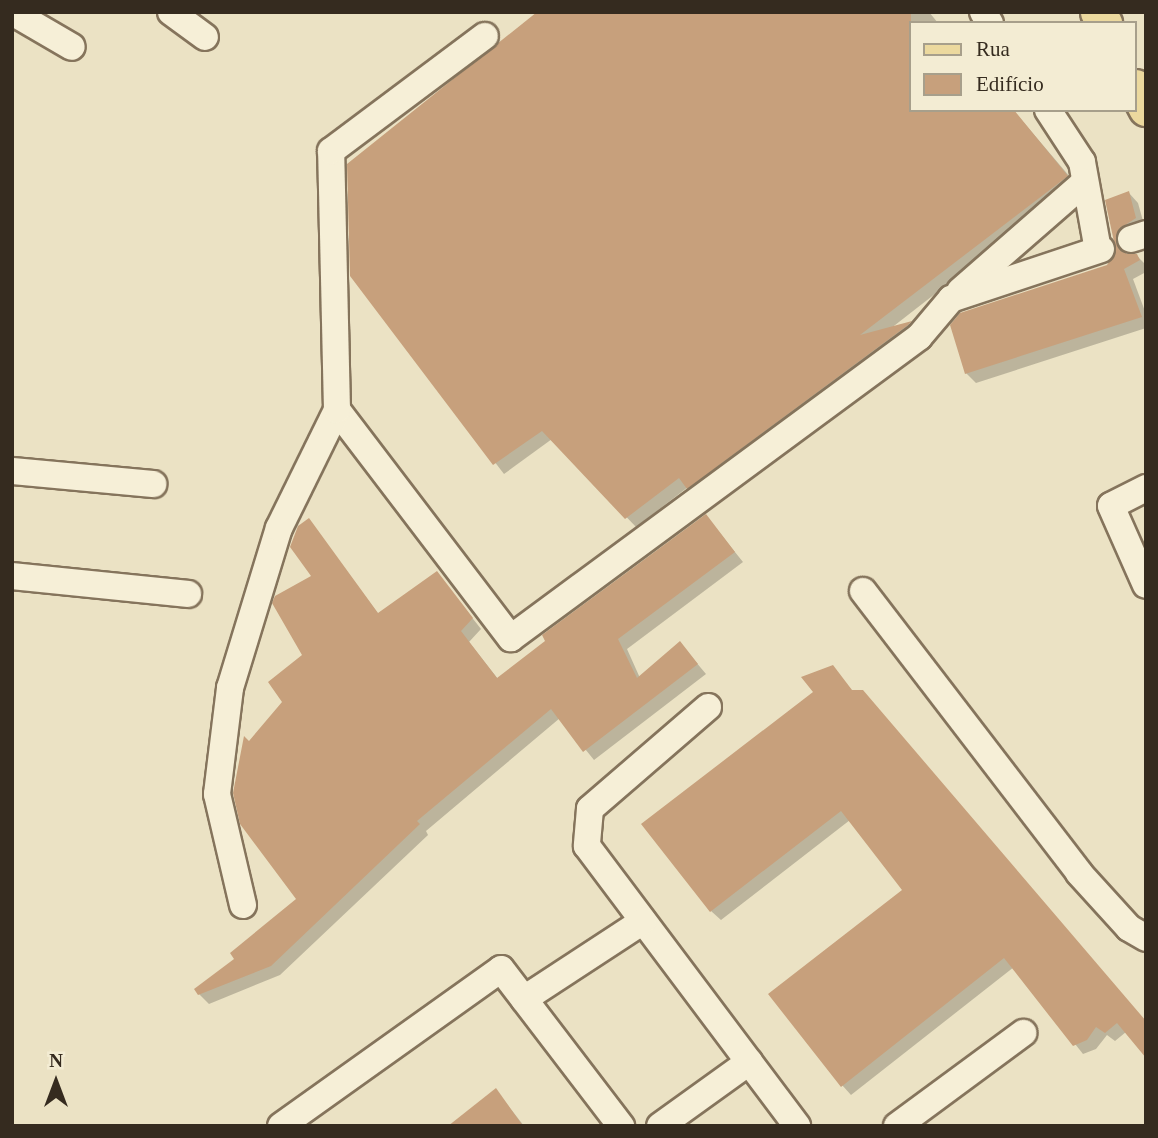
<!DOCTYPE html>
<html>
<head>
<meta charset="utf-8">
<style>
  body { margin:0 }
  #map { position:relative; width:1158px; height:1138px; overflow:hidden; background:#ebe2c4; font-family:"Times New Roman",serif }
  div>[style] { position:absolute }
  .shadow>* { inset:0; background:#0003 }
  .building>* { inset:0; background:#c7a07c }
  .roads { filter:drop-shadow(2px 0 #85745c) drop-shadow(-2px 0 #85745c) drop-shadow(0 2px #85745c) drop-shadow(0 -2px #85745c) }
  .minor>* { height:26px; margin:-13px; padding:0 13px; transform-origin:13px; border-radius:13px; background:#f6efd7 }
  .major>* { height:35px; margin:-17.5px; padding:0 17.5px; transform-origin:17.5px; border-radius:17.5px; background:#ecd99e }
  span { translate:-50% -50%; white-space:nowrap; text-align:center; line-height:1.15; -webkit-text-stroke:5px #f3ecd3; paint-order:stroke }
  .frame { position:absolute; inset:0; border:14px solid #352b1f; pointer-events:none }
  .legend { position:absolute; left:909px; top:21px; width:228px; height:91px; box-sizing:border-box; background:#f3ecd3; border:2px solid #a79f8b; margin:0; padding:9px 12px; list-style:none; font-size:21px; color:#352b1f }
  .legend li { display:flex; align-items:center; gap:14px; height:35px }
  .legend b { width:35px; border:2px solid #a79f8b }
  .north { position:absolute; left:21px; top:1047px; width:70px; height:70px; -webkit-text-stroke:5px #f3ecd3; paint-order:stroke; rotate:0deg; font-size:19px; font-weight:700; line-height:28px; text-align:center; color:#352b1f }
  .north::after { content:''; display:block; margin:auto; width:24px; height:32px; background:#352b1f; clip-path:polygon(50% 0,100% 100%,50% 72%,0 100%) }
</style>
</head>
<body>
<div id="map">
  <div class="shadow">
    <div style="clip-path:polygon(540px 12px,929px 12px,938px 23px,911px 23px,911px 110px,1013px 110px,1076px 184px,890px 329px,912px 323px,920px 331px,698px 497px,688px 487px,636px 527px,552px 439px,504px 474px,351px 276px)"></div>
    <div style="clip-path:polygon(1129px 193px,1138px 203px,1145px 228px,1128px 239px,1125px 254px,1136px 255px,1146px 265px,1146px 272px,1133px 279px,1146px 314px,1146px 328px,976px 383px,966px 373px,1108px 267px,1118px 252px,1107px 201px)"></div>
    <div style="clip-path:polygon(706px 516px,743px 562px,627px 649px,640px 678px,680px 643px,706px 674px,594px 760px,560px 718px,426px 831px,428px 835px,280px 975px,209px 1004px,199px 994px,299px 899px,249px 743px,285px 702px,304px 656px,314px 576px,309px 520px,379px 615px,437px 573px,481px 629px,469px 642px,498px 679px)"></div>
    <div style="clip-path:polygon(833px 667px,1126px 1032px,1115px 1041px,1107px 1035px,1096px 1049px,1083px 1054px,1014px 967px,851px 1095px,842px 1085px,905px 890px,850px 820px,721px 920px,711px 911px,816px 692px)"></div>
    <div style="clip-path:polygon(496px 1090px,524px 1126px,450px 1126px)"></div>
  </div>
  <div class="building">
    <div style="clip-path:polygon(537px 12px,911px 12px,911px 110px,1014px 110px,1068px 176px,860px 335px,912px 321px,908px 325px,687px 489px,679px 478px,625px 519px,542px 431px,493px 465px,350px 276px,347px 164px)"></div>
    <div style="clip-path:polygon(1129px 191px,1136px 218px,1119px 229px,1116px 243px,1127px 254px,1137px 254px,1140px 260px,1124px 269px,1142px 317px,965px 374px,950px 325px,960px 313px,1107px 265px,1116px 251px,1105px 200px)"></div>
    <div style="clip-path:polygon(706px 514px,735px 552px,618px 639px,637px 678px,680px 641px,698px 664px,583px 752px,551px 709px,417px 821px,420px 824px,271px 966px,198px 995px,194px 989px,234px 959px,230px 953px,296px 899px,240px 824px,233px 793px,244px 736px,249px 741px,282px 702px,268px 682px,302px 655px,272px 603px,275px 596px,311px 576px,290px 547px,298px 526px,309px 518px,378px 613px,437px 571px,473px 618px,461px 631px,497px 678px,545px 641px,542px 635px)"></div>
    <div style="clip-path:polygon(833px 665px,852px 690px,863px 690px,1146px 1021px,1146px 1058px,1117px 1023px,1105px 1033px,1096px 1027px,1087px 1040px,1073px 1046px,1004px 958px,841px 1087px,768px 994px,902px 890px,841px 811px,710px 912px,641px 824px,813px 692px,801px 677px)"></div>
    <div style="clip-path:polygon(496px 1088px,523px 1126px,448px 1126px)"></div>
  </div>
  <div class="roads">
    <div class="minor">
      <div style="left:12px;top:12px;width:69px;rotate:30.3deg"></div>
      <div style="left:171px;top:12px;width:42px;rotate:36.3deg"></div>
      <div style="left:983px;top:12px;width:13px;rotate:58deg"></div>
      <div style="left:1048px;top:110px;width:62px;rotate:56.8deg"></div>
      <div style="left:1082px;top:162px;width:89px;rotate:79.7deg"></div>
      <div style="left:1131px;top:239px;width:16px;rotate:-18deg"></div>
      <div style="left:960px;top:291px;width:166px;rotate:-41.1deg"></div>
      <div style="left:337px;top:410px;width:287px;rotate:52.7deg"></div>
      <div style="left:511px;top:638px;width:507px;rotate:-36.42deg"></div>
      <div style="left:919px;top:337px;width:50px;rotate:-49.9deg"></div>
      <div style="left:951px;top:299px;width:158px;rotate:-18.4deg"></div>
      <div style="left:12px;top:471px;width:142px;rotate:5.3deg"></div>
      <div style="left:1146px;top:488px;width:39px;rotate:153deg"></div>
      <div style="left:1111px;top:506px;width:86px;rotate:66.1deg"></div>
      <div style="left:12px;top:576px;width:177px;rotate:5.8deg"></div>
      <div style="left:863px;top:591px;width:355px;rotate:52.5deg"></div>
      <div style="left:1079px;top:873px;width:74px;rotate:47.7deg"></div>
      <div style="left:1129px;top:928px;width:20px;rotate:30deg"></div>
      <div style="left:708px;top:707px;width:156px;rotate:139.2deg"></div>
      <div style="left:590px;top:809px;width:37px;rotate:95deg"></div>
      <div style="left:587px;top:846px;width:350px;rotate:53.1deg"></div>
      <div style="left:243px;top:905px;width:114px;rotate:-103.2deg"></div>
      <div style="left:217px;top:794px;width:107px;rotate:-83deg"></div>
      <div style="left:230px;top:688px;width:167px;rotate:-73deg"></div>
      <div style="left:279px;top:528px;width:131px;rotate:-63.8deg"></div>
      <div style="left:337px;top:410px;width:259px;rotate:-91.3deg"></div>
      <div style="left:331px;top:151px;width:192px;rotate:-36.8deg"></div>
      <div style="left:524px;top:999px;width:142px;rotate:-33.2deg"></div>
      <div style="left:281px;top:1126px;width:270px;rotate:-35.5deg"></div>
      <div style="left:501px;top:969px;width:198px;rotate:52.6deg"></div>
      <div style="left:660px;top:1126px;width:110px;rotate:-35.7deg"></div>
      <div style="left:897px;top:1126px;width:157px;rotate:-36.4deg"></div>
    </div>
    <div class="major">
      <div style="left:1098px;top:12px;width:13px;rotate:61deg"></div>
      <div style="left:1135px;top:87px;width:24px;rotate:62deg"></div>
    </div>
  </div>
  <div class="frame"></div>
  <ul class="legend">
  <li><b style="height:9px;background:#ecd99e"></b>Rua</li>
  <li><b style="height:19px;background:#c7a07c"></b>Edifício</li>
  </ul>
  <div class="north">N</div>
</div>
</body>
</html>
